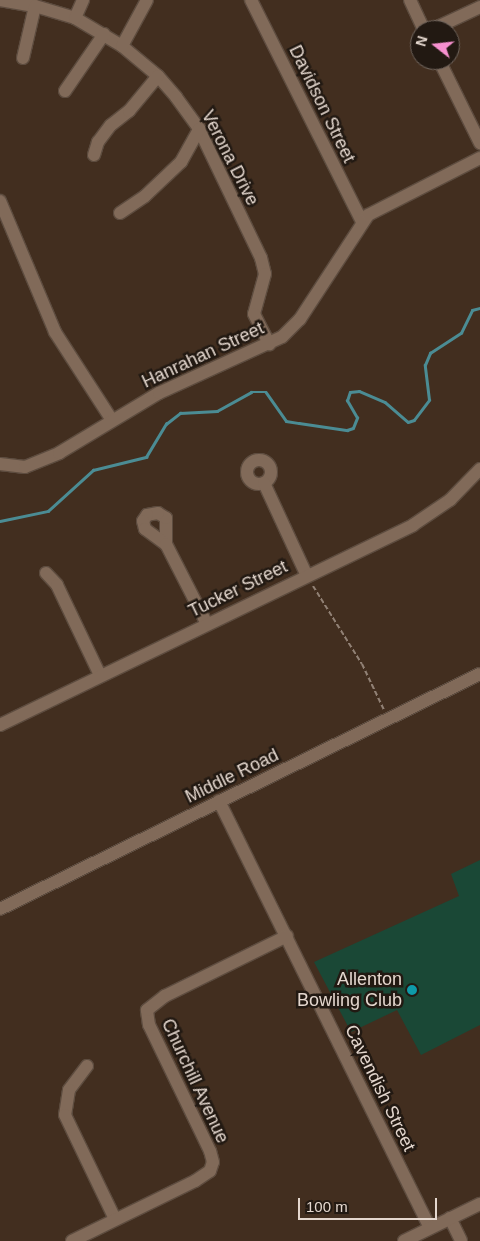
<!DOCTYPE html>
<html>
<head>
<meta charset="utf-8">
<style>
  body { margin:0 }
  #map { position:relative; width:480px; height:1241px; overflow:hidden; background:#422e1f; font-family:Arial,sans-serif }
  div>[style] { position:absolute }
  .green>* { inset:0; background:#1a4836 }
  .stream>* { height:2.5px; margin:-1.25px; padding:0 1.25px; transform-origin:1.25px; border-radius:1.25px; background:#4b8c94 }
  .path>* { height:2px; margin-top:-1px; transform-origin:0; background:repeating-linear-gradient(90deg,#918175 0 5px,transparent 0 7.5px) }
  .roads { filter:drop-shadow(1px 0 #5d4c3f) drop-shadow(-1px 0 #5d4c3f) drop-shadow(0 1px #5d4c3f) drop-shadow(0 -1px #5d4c3f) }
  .minor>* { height:12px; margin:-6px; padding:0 6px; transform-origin:6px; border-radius:6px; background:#816a59 }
  .minor>.ring { margin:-6px; padding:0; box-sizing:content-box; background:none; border:12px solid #816a59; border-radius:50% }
  .dots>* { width:14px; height:14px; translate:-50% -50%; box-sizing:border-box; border:2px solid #221912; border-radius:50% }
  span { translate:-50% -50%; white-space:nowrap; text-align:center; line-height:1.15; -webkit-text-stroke:5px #221912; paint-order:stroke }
  .street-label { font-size:18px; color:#e4d7ce }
  .poi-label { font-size:18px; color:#e4d7ce }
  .right { translate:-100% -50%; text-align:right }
  .north { position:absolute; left:410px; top:20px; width:50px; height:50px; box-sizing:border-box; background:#221912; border:1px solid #70655d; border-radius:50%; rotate:286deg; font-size:14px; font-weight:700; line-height:20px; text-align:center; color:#e4d7ce }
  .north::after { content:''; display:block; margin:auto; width:18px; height:22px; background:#f690cf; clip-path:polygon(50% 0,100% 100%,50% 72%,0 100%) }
  .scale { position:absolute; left:298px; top:1198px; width:139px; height:22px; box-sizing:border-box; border:2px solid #e4d7ce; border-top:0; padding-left:6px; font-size:15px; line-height:18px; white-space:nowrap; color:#e4d7ce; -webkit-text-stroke:4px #221912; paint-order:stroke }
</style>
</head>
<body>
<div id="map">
  <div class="green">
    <div style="clip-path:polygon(480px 860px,480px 1025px,421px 1055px,397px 1010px,351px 1032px,314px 962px,459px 896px,451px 874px)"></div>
  </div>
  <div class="stream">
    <div style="left:0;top:521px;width:49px;rotate:-11.8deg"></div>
    <div style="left:48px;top:511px;width:61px;rotate:-42.3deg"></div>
    <div style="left:93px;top:470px;width:55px;rotate:-13.8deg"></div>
    <div style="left:146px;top:457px;width:39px;rotate:-59deg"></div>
    <div style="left:166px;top:424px;width:18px;rotate:-38deg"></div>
    <div style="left:180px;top:413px;width:37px;rotate:-3deg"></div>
    <div style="left:217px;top:411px;width:39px;rotate:-29deg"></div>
    <div style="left:251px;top:392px;width:15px"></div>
    <div style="left:266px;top:392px;width:35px;rotate:55deg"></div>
    <div style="left:286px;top:421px;width:13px;rotate:9deg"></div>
    <div style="left:299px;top:423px;width:49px;rotate:8.3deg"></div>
    <div style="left:347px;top:430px;width:6px;rotate:-18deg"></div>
    <div style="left:353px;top:428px;width:11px;rotate:-68deg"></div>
    <div style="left:357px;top:418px;width:20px;rotate:-120deg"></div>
    <div style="left:347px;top:401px;width:9px;rotate:-72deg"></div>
    <div style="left:350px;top:392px;width:9px;rotate:-6deg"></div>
    <div style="left:359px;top:391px;width:28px;rotate:23deg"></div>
    <div style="left:385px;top:402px;width:30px;rotate:41deg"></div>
    <div style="left:408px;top:422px;width:6px;rotate:-18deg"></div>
    <div style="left:414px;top:420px;width:25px;rotate:-53deg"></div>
    <div style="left:429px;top:400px;width:35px;rotate:-97deg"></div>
    <div style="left:425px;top:365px;width:13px;rotate:-67deg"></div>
    <div style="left:430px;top:353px;width:37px;rotate:-33deg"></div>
    <div style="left:461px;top:333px;width:25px;rotate:-64deg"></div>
    <div style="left:472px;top:310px;width:8px;rotate:-14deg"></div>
  </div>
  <div class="path">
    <div style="left:313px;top:586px;width:92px;rotate:57.9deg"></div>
    <div style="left:362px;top:664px;width:51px;rotate:64.4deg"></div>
  </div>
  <div class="roads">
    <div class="minor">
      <div style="left:0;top:0;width:36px;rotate:10deg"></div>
      <div style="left:35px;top:6px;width:42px;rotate:16.7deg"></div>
      <div style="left:75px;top:18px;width:55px;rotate:30.8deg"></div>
      <div style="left:122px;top:46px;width:47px;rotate:39.8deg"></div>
      <div style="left:158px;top:76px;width:28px;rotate:49deg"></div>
      <div style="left:176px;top:97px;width:39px;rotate:54deg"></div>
      <div style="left:199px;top:129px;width:143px;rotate:64.3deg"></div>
      <div style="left:261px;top:258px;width:16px;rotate:76deg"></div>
      <div style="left:265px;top:274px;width:41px;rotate:105.4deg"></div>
      <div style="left:254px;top:314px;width:34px;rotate:63deg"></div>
      <div style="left:251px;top:0;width:248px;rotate:63.4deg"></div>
      <div style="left:410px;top:0;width:33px;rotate:65deg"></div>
      <div style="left:75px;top:18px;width:20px;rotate:-66deg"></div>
      <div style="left:431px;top:30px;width:54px;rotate:-25.1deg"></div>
      <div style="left:122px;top:46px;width:52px;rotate:-61.5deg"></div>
      <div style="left:23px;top:58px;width:53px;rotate:-77deg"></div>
      <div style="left:439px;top:60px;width:93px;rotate:63.7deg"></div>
      <div style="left:65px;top:91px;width:69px;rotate:-55.6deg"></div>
      <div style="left:94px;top:155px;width:14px;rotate:-73deg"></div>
      <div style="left:98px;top:142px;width:21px;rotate:-53deg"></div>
      <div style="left:111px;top:125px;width:23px;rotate:-38deg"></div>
      <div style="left:129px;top:111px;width:45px;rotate:-50.4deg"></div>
      <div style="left:0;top:201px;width:142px;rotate:67.2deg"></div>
      <div style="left:55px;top:332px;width:105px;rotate:57.1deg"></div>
      <div style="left:120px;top:213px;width:30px;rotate:-34deg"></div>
      <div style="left:145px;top:196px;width:50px;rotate:-43.4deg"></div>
      <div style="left:181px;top:162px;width:38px;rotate:-61deg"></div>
      <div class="ring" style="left:247px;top:460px;width:12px;height:12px"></div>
      <div style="left:0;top:464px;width:25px;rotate:7deg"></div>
      <div style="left:25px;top:467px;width:37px;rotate:-22deg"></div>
      <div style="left:59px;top:453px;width:117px;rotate:-31deg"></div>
      <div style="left:159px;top:393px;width:135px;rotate:-24.5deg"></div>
      <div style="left:282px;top:337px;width:25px;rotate:-45deg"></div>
      <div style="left:300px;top:319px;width:124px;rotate:-56.8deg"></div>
      <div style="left:368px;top:215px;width:126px;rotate:-27deg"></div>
      <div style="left:264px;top:483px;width:102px;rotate:65.2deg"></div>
      <div style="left:166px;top:544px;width:26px;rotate:-90deg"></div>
      <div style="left:166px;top:518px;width:9px;rotate:-148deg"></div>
      <div style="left:158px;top:513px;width:11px;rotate:170deg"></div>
      <div style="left:147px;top:515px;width:7px;rotate:124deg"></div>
      <div style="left:143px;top:521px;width:8px;rotate:76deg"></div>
      <div style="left:145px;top:529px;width:26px;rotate:36deg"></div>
      <div style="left:166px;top:544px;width:90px;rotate:62.9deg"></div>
      <div style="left:46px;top:573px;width:16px;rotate:47deg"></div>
      <div style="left:57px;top:585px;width:100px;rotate:64.5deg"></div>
      <div style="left:0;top:725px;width:459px;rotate:-25.8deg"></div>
      <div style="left:413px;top:525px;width:45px;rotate:-34deg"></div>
      <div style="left:450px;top:500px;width:43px;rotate:-45.9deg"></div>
      <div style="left:219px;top:801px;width:476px;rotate:63.7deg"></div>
      <div style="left:0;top:909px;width:534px;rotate:-26.09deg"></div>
      <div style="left:87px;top:1066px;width:30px;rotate:127deg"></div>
      <div style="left:69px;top:1090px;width:25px;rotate:99deg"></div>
      <div style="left:65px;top:1115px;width:115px;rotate:64.3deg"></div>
      <div style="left:450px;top:1218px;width:25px;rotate:64deg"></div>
      <div style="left:72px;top:1241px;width:137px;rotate:-26deg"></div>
      <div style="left:195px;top:1181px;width:18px;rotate:-34deg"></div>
      <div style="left:210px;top:1171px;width:9px;rotate:-72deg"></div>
      <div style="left:213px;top:1162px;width:11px;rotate:-105deg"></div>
      <div style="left:210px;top:1151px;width:140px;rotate:-115.8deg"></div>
      <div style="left:149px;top:1025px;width:15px;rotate:-98deg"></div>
      <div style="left:147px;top:1010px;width:23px;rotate:-38deg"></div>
      <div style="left:165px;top:996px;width:136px;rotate:-26.2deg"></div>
      <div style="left:404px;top:1241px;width:85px;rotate:-26deg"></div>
    </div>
  </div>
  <div class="dots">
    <div style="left:412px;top:990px;background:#0f9aa8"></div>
  </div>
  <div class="street-label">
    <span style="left:322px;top:104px;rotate:64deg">Davidson Street</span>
    <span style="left:230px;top:158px;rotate:63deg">Verona Drive</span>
    <span style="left:203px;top:355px;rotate:-25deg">Hanrahan Street</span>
    <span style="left:238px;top:589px;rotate:-26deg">Tucker Street</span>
    <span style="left:232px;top:776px;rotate:-26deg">Middle Road</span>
    <span style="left:195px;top:1081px;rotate:65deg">Churchill Avenue</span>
    <span style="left:380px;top:1088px;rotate:64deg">Cavendish Street</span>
  </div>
  <div class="poi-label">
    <span class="right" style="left:402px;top:990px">Allenton<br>Bowling Club</span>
  </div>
  <div class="north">N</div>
  <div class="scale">100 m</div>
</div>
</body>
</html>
